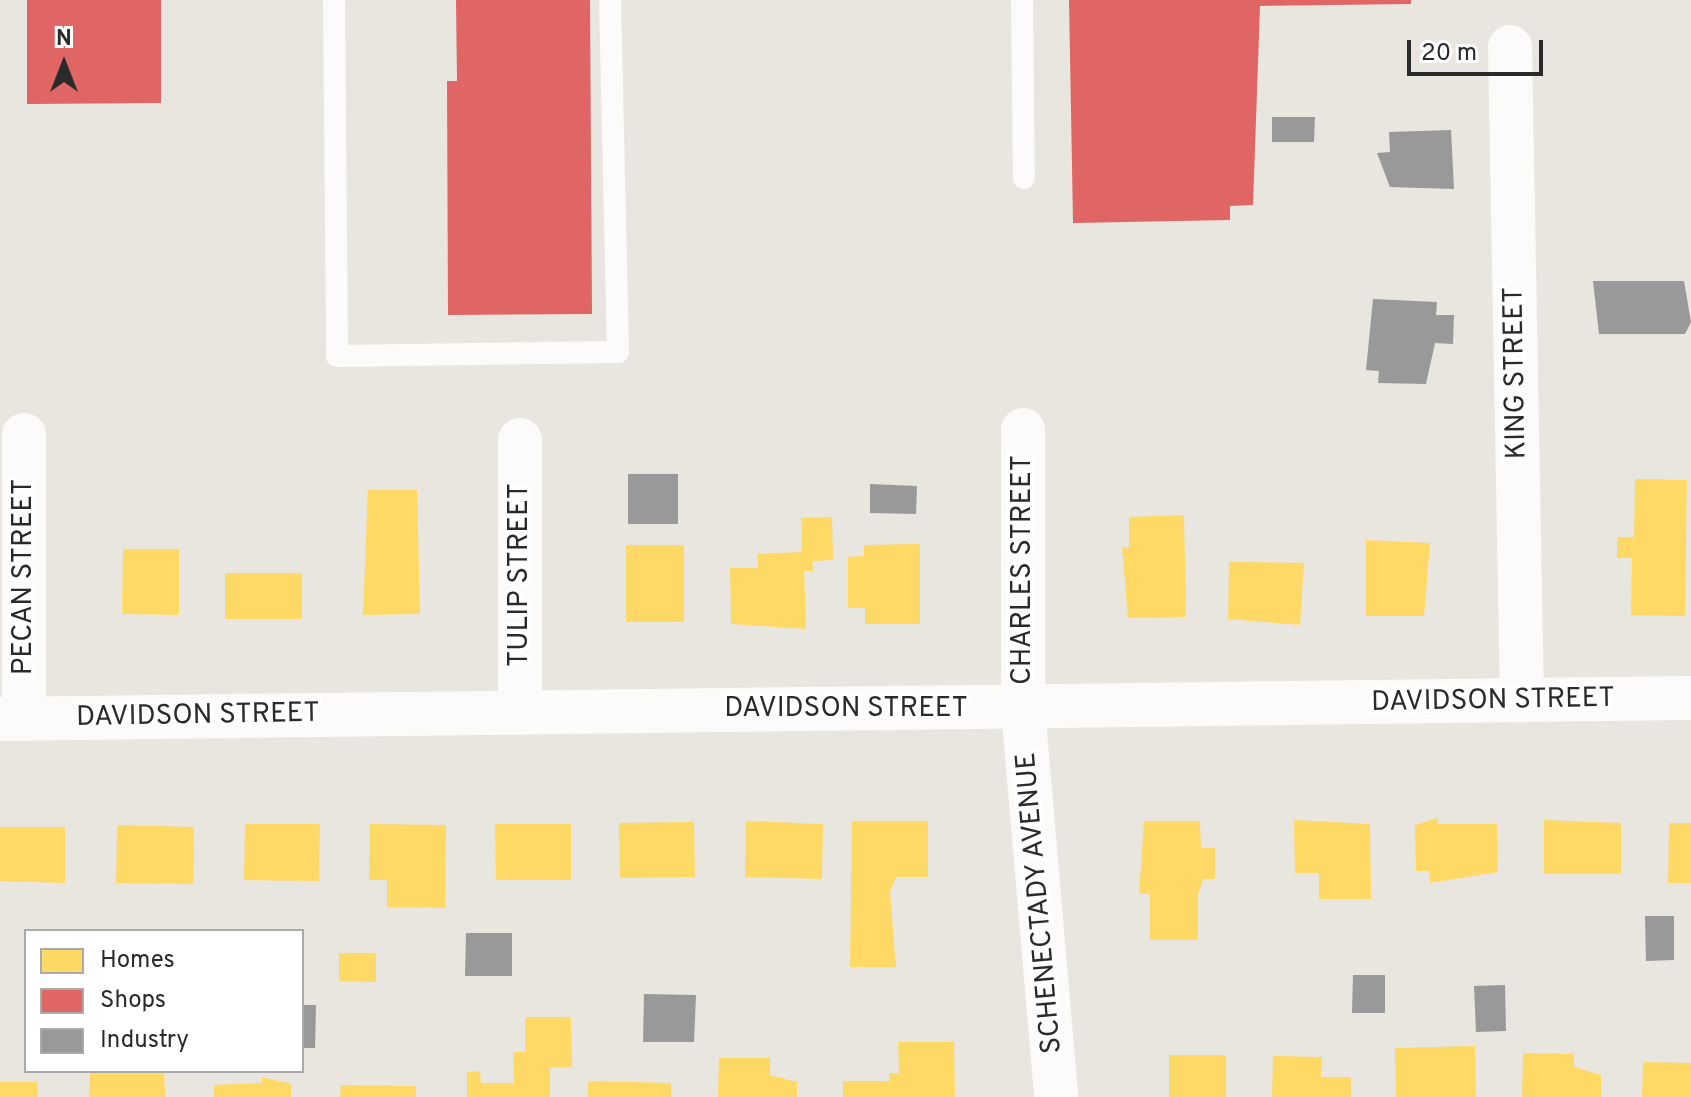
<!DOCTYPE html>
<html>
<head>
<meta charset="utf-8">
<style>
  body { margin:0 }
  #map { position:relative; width:1691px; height:1097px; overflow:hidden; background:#e9e5df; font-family:Overpass,sans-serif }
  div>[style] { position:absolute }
  .homes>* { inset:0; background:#ffd966 }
  .shops>* { inset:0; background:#e06666 }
  .industry>* { inset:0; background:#999 }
  .lane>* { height:22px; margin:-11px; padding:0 11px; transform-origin:11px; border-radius:11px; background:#fcfbfa }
  .street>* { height:44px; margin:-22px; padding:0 22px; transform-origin:22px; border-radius:22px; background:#fcfbfa }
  span { translate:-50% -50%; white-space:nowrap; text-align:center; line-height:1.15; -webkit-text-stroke:8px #fff; paint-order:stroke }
  .street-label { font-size:28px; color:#2a2a2a }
  .legend { position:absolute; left:24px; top:929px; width:280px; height:144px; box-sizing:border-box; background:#fff; border:2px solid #aaa; margin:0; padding:10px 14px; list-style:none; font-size:24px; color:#2a2a2a }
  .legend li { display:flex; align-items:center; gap:16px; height:40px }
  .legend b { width:40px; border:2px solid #aaa }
  .north { position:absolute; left:24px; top:24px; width:80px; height:80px; -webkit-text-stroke:6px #fff; paint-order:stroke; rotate:0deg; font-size:22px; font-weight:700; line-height:32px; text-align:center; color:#2a2a2a }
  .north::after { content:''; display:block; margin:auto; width:28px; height:36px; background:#2a2a2a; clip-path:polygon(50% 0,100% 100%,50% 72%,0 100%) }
  .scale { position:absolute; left:1407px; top:40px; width:136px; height:36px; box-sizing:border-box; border:4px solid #2a2a2a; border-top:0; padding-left:10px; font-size:24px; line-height:28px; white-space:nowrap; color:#2a2a2a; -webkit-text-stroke:6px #fff; paint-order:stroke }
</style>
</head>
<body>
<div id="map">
  <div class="homes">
    <div style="clip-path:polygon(1635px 479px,1687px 480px,1685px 616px,1631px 615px,1632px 558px,1617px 558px,1617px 537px,1634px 537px)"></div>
    <div style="clip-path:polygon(368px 490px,417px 490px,420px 614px,363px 615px)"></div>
    <div style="clip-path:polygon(1184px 515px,1186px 617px,1128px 618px,1122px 547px,1129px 547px,1129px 517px)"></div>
    <div style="clip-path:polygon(832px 517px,833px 560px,812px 561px,813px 571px,804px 571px,806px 629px,731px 624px,730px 568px,758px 568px,758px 554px,802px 552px,801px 518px)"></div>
    <div style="clip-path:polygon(1366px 540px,1430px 543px,1424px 616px,1366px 616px)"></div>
    <div style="clip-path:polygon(920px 544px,920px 624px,865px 624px,865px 608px,848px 608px,848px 557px,864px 556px,864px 545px)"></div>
    <div style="clip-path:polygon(626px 545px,684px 545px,684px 622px,626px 622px)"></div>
    <div style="clip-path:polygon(123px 549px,179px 549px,179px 615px,122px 614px)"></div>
    <div style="clip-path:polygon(1229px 562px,1304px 563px,1300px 625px,1228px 619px)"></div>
    <div style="clip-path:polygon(225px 573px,302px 573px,302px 619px,225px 619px)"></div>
    <div style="clip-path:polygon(1438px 818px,1438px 824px,1497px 824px,1498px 872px,1430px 883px,1429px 871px,1416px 871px,1415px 825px)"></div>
    <div style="clip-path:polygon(1294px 820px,1370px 824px,1371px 899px,1319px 899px,1319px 873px,1295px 873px)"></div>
    <div style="clip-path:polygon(1544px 820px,1621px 823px,1621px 874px,1544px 874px)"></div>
    <div style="clip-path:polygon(746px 821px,823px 824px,822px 879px,745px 877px)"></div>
    <div style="clip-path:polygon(852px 821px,928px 821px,928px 877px,896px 877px,890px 892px,896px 967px,850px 967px)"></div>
    <div style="clip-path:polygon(1144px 821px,1200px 821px,1201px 848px,1215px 848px,1215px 879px,1203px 879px,1198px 895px,1198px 940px,1150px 940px,1150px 894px,1139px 894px)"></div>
    <div style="clip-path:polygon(694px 822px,695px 877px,620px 878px,619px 823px)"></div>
    <div style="clip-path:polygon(1669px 823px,1691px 823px,1691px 883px,1668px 883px)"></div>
    <div style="clip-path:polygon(245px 824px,320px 824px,319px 881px,244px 880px)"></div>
    <div style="clip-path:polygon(370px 824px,446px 825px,445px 908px,387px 907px,387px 880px,369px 880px)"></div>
    <div style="clip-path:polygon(495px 824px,571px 824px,571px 880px,496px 880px)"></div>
    <div style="clip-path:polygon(117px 825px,194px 827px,193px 884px,116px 883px)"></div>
    <div style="clip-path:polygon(0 827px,65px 827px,65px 883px,0 881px)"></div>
    <div style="clip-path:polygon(339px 953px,376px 953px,376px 982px,339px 981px)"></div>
    <div style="clip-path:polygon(525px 1017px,571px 1017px,572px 1067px,550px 1068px,550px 1097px,467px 1097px,467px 1072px,480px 1071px,481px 1083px,514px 1083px,513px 1052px,525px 1052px)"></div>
    <div style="clip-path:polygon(898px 1042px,954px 1042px,955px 1097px,843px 1097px,843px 1081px,889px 1081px,889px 1073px,899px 1073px)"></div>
    <div style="clip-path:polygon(1475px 1046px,1476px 1097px,1396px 1097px,1395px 1048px)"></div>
    <div style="clip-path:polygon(1523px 1053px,1574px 1054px,1574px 1067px,1601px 1075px,1601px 1097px,1522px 1097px)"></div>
    <div style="clip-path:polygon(1169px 1055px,1226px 1055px,1226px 1097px,1169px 1097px)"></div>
    <div style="clip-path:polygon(1273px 1056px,1322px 1057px,1321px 1077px,1351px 1077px,1351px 1097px,1272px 1097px)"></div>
    <div style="clip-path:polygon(719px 1058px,770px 1058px,770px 1075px,797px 1082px,797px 1097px,718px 1097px)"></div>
    <div style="clip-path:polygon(1643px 1062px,1691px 1063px,1691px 1097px,1642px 1097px)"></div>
    <div style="clip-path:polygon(90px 1071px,164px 1071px,165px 1097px,89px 1097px)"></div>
    <div style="clip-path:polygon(262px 1077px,291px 1084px,291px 1097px,214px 1097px,214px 1085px,262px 1083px)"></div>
    <div style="clip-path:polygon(588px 1081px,671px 1083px,671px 1097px,588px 1097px)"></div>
    <div style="clip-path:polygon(0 1082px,37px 1082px,38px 1097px,0 1097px)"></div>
    <div style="clip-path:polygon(341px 1085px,416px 1086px,416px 1097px,340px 1097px)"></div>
  </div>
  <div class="shops">
    <div style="clip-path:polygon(27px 0,161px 0,161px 103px,27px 104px)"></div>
    <div style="clip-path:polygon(456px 0,590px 0,592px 314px,448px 315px,447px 81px,457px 81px)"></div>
    <div style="clip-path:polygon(1069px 0,1411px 0,1411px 4px,1260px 6px,1253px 205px,1230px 206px,1230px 220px,1073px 223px)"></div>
  </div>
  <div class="industry">
    <div style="clip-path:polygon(1272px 117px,1315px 117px,1314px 142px,1272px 142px)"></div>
    <div style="clip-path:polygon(1451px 130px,1454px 189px,1390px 187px,1377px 153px,1390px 152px,1389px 132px)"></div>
    <div style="clip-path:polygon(1593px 281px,1684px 281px,1691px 322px,1685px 334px,1599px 334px)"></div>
    <div style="clip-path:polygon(1373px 299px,1437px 302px,1436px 315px,1454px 315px,1453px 344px,1435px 343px,1426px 384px,1378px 383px,1379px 371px,1366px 370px)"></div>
    <div style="clip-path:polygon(628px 474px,678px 474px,678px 524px,628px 524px)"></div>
    <div style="clip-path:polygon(870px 484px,917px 486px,916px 514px,870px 513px)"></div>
    <div style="clip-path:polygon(1645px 916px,1674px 916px,1674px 960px,1646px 961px)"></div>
    <div style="clip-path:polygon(466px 933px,512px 933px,512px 976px,465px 976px)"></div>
    <div style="clip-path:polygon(1353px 975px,1385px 975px,1385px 1013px,1352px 1013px)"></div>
    <div style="clip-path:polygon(1505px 985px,1506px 1031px,1476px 1032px,1474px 986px)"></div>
    <div style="clip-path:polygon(644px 994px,696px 995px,694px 1042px,643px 1042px)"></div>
    <div style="clip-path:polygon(302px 1005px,316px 1005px,315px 1048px,302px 1048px)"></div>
  </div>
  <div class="lane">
    <div style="left:334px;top:0;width:356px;rotate:89.5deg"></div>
    <div style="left:337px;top:356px;width:281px;rotate:-0.8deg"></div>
    <div style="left:618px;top:352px;width:352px;rotate:-91.3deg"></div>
    <div style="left:1022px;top:0;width:178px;rotate:89.4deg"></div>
  </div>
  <div class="street">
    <div style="left:1510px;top:47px;width:652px;rotate:88.95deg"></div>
    <div style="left:1023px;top:430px;width:279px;rotate:90deg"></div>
    <div style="left:1023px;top:709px;width:389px;rotate:85.1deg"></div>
    <div style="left:24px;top:435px;width:284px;rotate:90deg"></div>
    <div style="left:520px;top:440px;width:269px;rotate:90deg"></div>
    <div style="left:0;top:719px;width:1691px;rotate:-0.71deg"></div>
  </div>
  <div class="street-label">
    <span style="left:1516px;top:373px;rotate:-91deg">KING STREET</span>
    <span style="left:1023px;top:570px;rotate:-90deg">CHARLES STREET</span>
    <span style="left:520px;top:575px;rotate:-90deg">TULIP STREET</span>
    <span style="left:24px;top:577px;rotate:-90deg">PECAN STREET</span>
    <span style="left:1493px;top:701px;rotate:-1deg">DAVIDSON STREET</span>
    <span style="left:846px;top:709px">DAVIDSON STREET</span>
    <span style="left:198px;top:716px;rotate:-1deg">DAVIDSON STREET</span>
    <span style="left:1040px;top:903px;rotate:-95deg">SCHENECTADY AVENUE</span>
  </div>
  <ul class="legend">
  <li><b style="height:22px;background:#ffd966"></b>Homes</li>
  <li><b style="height:22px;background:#e06666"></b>Shops</li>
  <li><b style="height:22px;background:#999"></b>Industry</li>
  </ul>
  <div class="north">N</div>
  <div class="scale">20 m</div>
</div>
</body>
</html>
